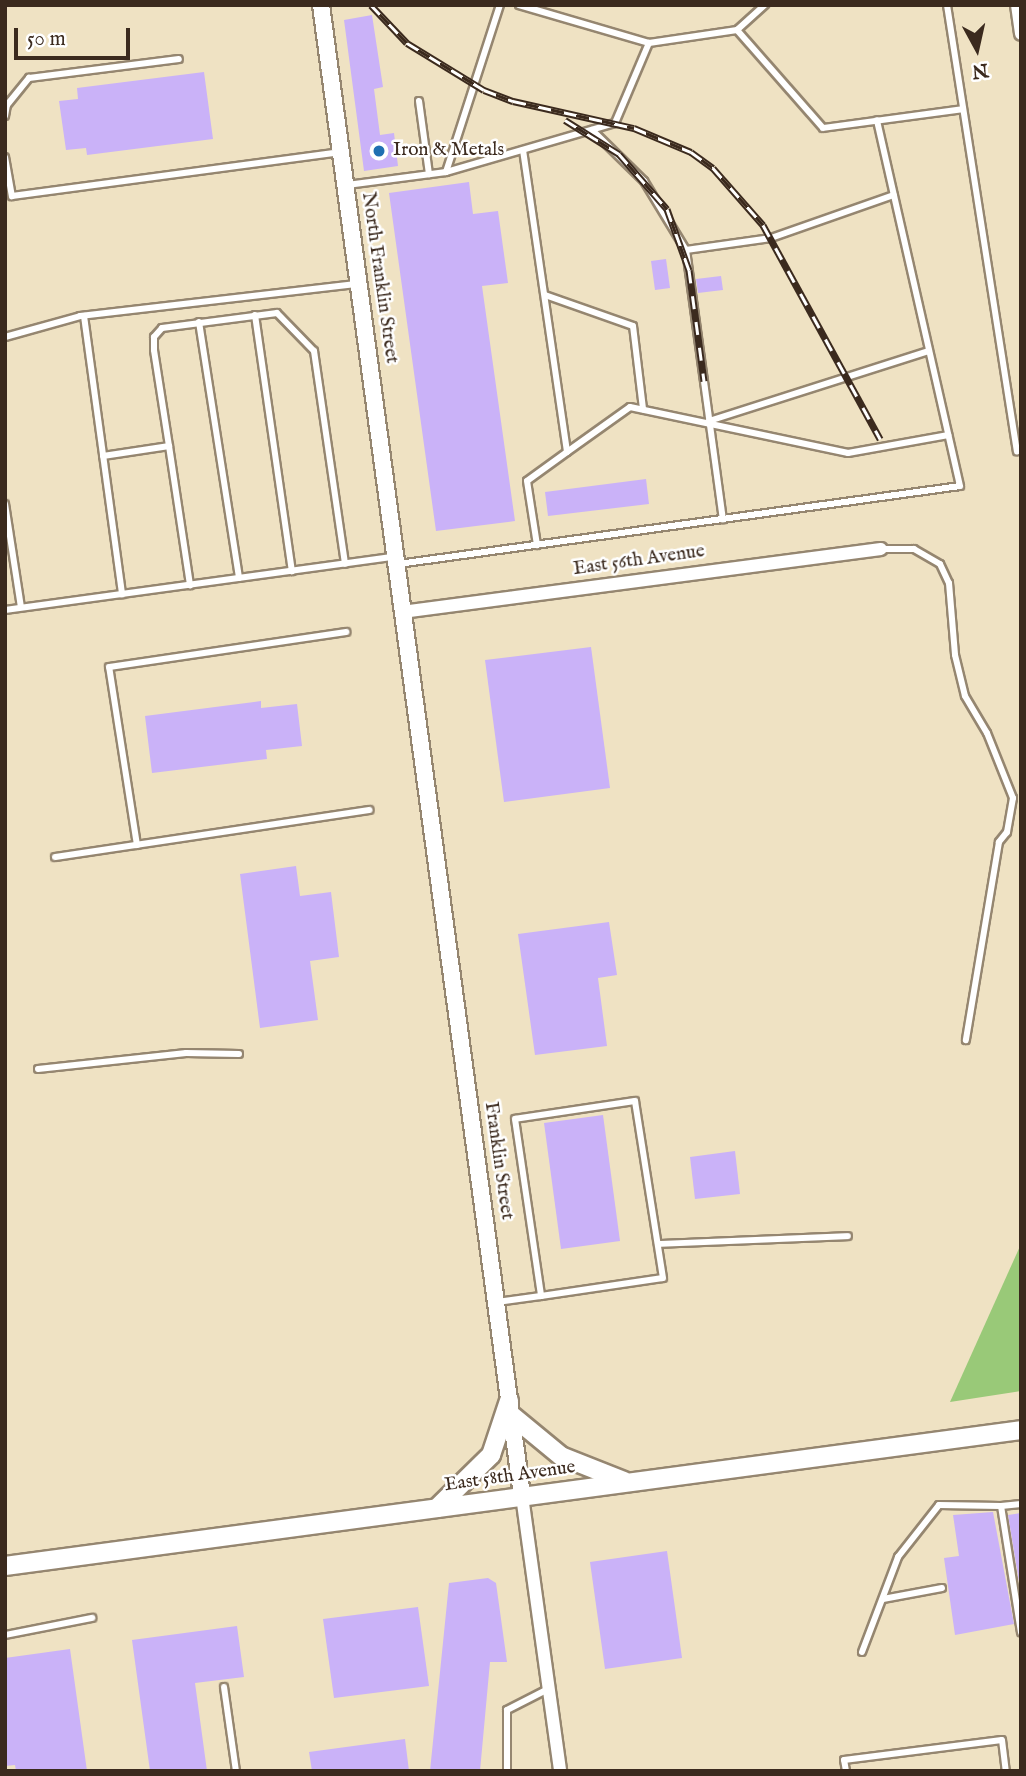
<!DOCTYPE html>
<html>
<head>
<meta charset="utf-8">
<style>
  body { margin:0 }
  #map { position:relative; width:1026px; height:1776px; overflow:hidden; background:#efe2c3; font-family:"IM FELL English",serif }
  div>[style] { position:absolute }
  .green>* { inset:0; background:#99c978 }
  .building>* { inset:0; background:#cab2f8 }
  .roads { filter:drop-shadow(2px 0 #958670) drop-shadow(-2px 0 #958670) drop-shadow(0 2px #958670) drop-shadow(0 -2px #958670) }
  .service>* { height:6px; margin:-3px; padding:0 3px; transform-origin:3px; border-radius:3px; background:#fff }
  .minor>* { height:12px; margin:-6px; padding:0 6px; transform-origin:6px; border-radius:6px; background:#fff }
  .tertiary>* { height:16px; margin:-8px; padding:0 8px; transform-origin:8px; border-radius:8px; background:#fff }
  .secondary>* { height:18px; margin:-9px; padding:0 9px; transform-origin:9px; border-radius:9px; background:#fff }
  .rail>* { height:7px; margin-top:-3.5px; transform-origin:0; background:repeating-linear-gradient(90deg,#fff 0 13px,#3b2a1e 0 26px); box-sizing:border-box; border-block:2px solid #3b2a1e }
  .dots>* { width:19px; height:19px; translate:-50% -50%; box-sizing:border-box; border:4px solid #fff; border-radius:50% }
  span { translate:-50% -50%; white-space:nowrap; text-align:center; line-height:1.15; -webkit-text-stroke:5px #fff; paint-order:stroke }
  .poi-label { font-size:19px; color:#3b2a1e }
  .left { translate:0 -50%; text-align:left }
  .street-label { font-size:19px; color:#3b2a1e }
  .frame { position:absolute; inset:0; border:7px solid #3b2a1e; pointer-events:none }
  .north { position:absolute; left:942px; top:14px; width:70px; height:70px; -webkit-text-stroke:5px #fff; paint-order:stroke; rotate:172deg; font-size:19px; font-weight:700; line-height:28px; text-align:center; color:#3b2a1e }
  .north::after { content:''; display:block; margin:auto; width:24px; height:32px; background:#3b2a1e; clip-path:polygon(50% 0,100% 100%,50% 72%,0 100%) }
  .scale { position:absolute; left:14px; top:28px; width:116px; height:32px; box-sizing:border-box; border:4px solid #3b2a1e; border-top:0; padding-left:9px; font-size:21px; line-height:24px; white-space:nowrap; color:#3b2a1e; -webkit-text-stroke:5px #fff; paint-order:stroke }
</style>
</head>
<body>
<div id="map">
  <div class="green">
    <div style="clip-path:polygon(1021px 1244px,1021px 1391px,950px 1402px)"></div>
  </div>
  <div class="building">
    <div style="clip-path:polygon(372px 15px,383px 87px,374px 89px,380px 135px,394px 133px,398px 166px,364px 171px,344px 20px)"></div>
    <div style="clip-path:polygon(204px 72px,213px 139px,87px 155px,86px 148px,66px 150px,59px 101px,78px 99px,77px 88px)"></div>
    <div style="clip-path:polygon(469px 182px,473px 214px,498px 211px,508px 283px,482px 286px,515px 521px,436px 531px,389px 193px)"></div>
    <div style="clip-path:polygon(666px 259px,670px 288px,655px 290px,651px 261px)"></div>
    <div style="clip-path:polygon(721px 276px,723px 290px,698px 293px,696px 279px)"></div>
    <div style="clip-path:polygon(646px 479px,649px 504px,548px 516px,545px 492px)"></div>
    <div style="clip-path:polygon(591px 647px,610px 788px,504px 802px,485px 660px)"></div>
    <div style="clip-path:polygon(261px 701px,261px 708px,297px 704px,302px 746px,266px 750px,267px 759px,152px 773px,145px 716px)"></div>
    <div style="clip-path:polygon(296px 866px,300px 896px,331px 892px,339px 957px,310px 961px,318px 1020px,260px 1028px,240px 874px)"></div>
    <div style="clip-path:polygon(609px 922px,617px 975px,598px 978px,607px 1046px,535px 1055px,518px 934px)"></div>
    <div style="clip-path:polygon(603px 1115px,620px 1241px,561px 1249px,544px 1123px)"></div>
    <div style="clip-path:polygon(735px 1151px,740px 1194px,695px 1199px,690px 1157px)"></div>
    <div style="clip-path:polygon(993px 1512px,1014px 1624px,955px 1635px,944px 1558px,959px 1556px,953px 1515px)"></div>
    <div style="clip-path:polygon(1021px 1513px,1021px 1594px,1008px 1515px)"></div>
    <div style="clip-path:polygon(667px 1551px,682px 1658px,605px 1669px,590px 1562px)"></div>
    <div style="clip-path:polygon(488px 1578px,496px 1583px,507px 1662px,490px 1662px,480px 1771px,430px 1771px,449px 1583px)"></div>
    <div style="clip-path:polygon(418px 1607px,429px 1686px,334px 1698px,323px 1619px)"></div>
    <div style="clip-path:polygon(237px 1626px,244px 1677px,195px 1683px,207px 1771px,150px 1771px,132px 1640px)"></div>
    <div style="clip-path:polygon(70px 1649px,87px 1771px,16px 1771px,15px 1765px,5px 1766px,5px 1658px)"></div>
    <div style="clip-path:polygon(405px 1739px,409px 1771px,312px 1771px,309px 1752px)"></div>
  </div>
  <div class="roads">
    <div class="service">
      <div style="left:519px;top:5px;width:135px;rotate:16.3deg"></div>
      <div style="left:649px;top:43px;width:89px;rotate:-8.4deg"></div>
      <div style="left:737px;top:30px;width:38px;rotate:-42deg"></div>
      <div style="left:947px;top:5px;width:452px;rotate:81.1deg"></div>
      <div style="left:737px;top:30px;width:130px;rotate:48.7deg"></div>
      <div style="left:823px;top:128px;width:141px;rotate:-7.7deg"></div>
      <div style="left:419px;top:101px;width:74px;rotate:82.2deg"></div>
      <div style="left:5px;top:116px;width:11px;rotate:-80deg"></div>
      <div style="left:7px;top:105px;width:35px;rotate:-51deg"></div>
      <div style="left:29px;top:78px;width:151px;rotate:-7.2deg"></div>
      <div style="left:592px;top:130px;width:73px;rotate:44.4deg"></div>
      <div style="left:644px;top:181px;width:81px;rotate:58.7deg"></div>
      <div style="left:686px;top:250px;width:272px;rotate:82.2deg"></div>
      <div style="left:523px;top:150px;width:305px;rotate:81.7deg"></div>
      <div style="left:567px;top:452px;width:49px;rotate:144.1deg"></div>
      <div style="left:527px;top:481px;width:65px;rotate:81.1deg"></div>
      <div style="left:5px;top:157px;width:40px;rotate:80deg"></div>
      <div style="left:12px;top:196px;width:332px;rotate:-7.6deg"></div>
      <div style="left:446px;top:172px;width:176px;rotate:-72.1deg"></div>
      <div style="left:347px;top:185px;width:100px;rotate:-7.5deg"></div>
      <div style="left:446px;top:172px;width:176px;rotate:-16.2deg"></div>
      <div style="left:615px;top:123px;width:87px;rotate:-67deg"></div>
      <div style="left:686px;top:250px;width:86px;rotate:-8deg"></div>
      <div style="left:771px;top:238px;width:130px;rotate:-19.3deg"></div>
      <div style="left:545px;top:295px;width:93px;rotate:19.4deg"></div>
      <div style="left:633px;top:326px;width:84px;rotate:83.1deg"></div>
      <div style="left:255px;top:315px;width:259px;rotate:81.8deg"></div>
      <div style="left:84px;top:316px;width:281px;rotate:82.2deg"></div>
      <div style="left:199px;top:322px;width:259px;rotate:81.1deg"></div>
      <div style="left:5px;top:337px;width:78px;rotate:-15.6deg"></div>
      <div style="left:80px;top:316px;width:280px;rotate:-6.6deg"></div>
      <div style="left:709px;top:421px;width:231px;rotate:-17.7deg"></div>
      <div style="left:169px;top:446px;width:141px;rotate:81.4deg"></div>
      <div style="left:567px;top:452px;width:77px;rotate:-35.5deg"></div>
      <div style="left:630px;top:407px;width:223px;rotate:11.9deg"></div>
      <div style="left:848px;top:453px;width:102px;rotate:-10.2deg"></div>
      <div style="left:103px;top:456px;width:67px;rotate:-8.6deg"></div>
      <div style="left:169px;top:446px;width:97px;rotate:-98.9deg"></div>
      <div style="left:154px;top:350px;width:13px;rotate:-90deg"></div>
      <div style="left:154px;top:337px;width:12px;rotate:-48deg"></div>
      <div style="left:162px;top:328px;width:116px;rotate:-7.4deg"></div>
      <div style="left:277px;top:313px;width:53px;rotate:45.8deg"></div>
      <div style="left:314px;top:351px;width:215px;rotate:81.7deg"></div>
      <div style="left:5px;top:504px;width:104px;rotate:81.2deg"></div>
      <div style="left:881px;top:549px;width:33px"></div>
      <div style="left:914px;top:549px;width:30px;rotate:30deg"></div>
      <div style="left:940px;top:564px;width:21px;rotate:65deg"></div>
      <div style="left:949px;top:583px;width:72px;rotate:85.2deg"></div>
      <div style="left:955px;top:655px;width:42px;rotate:76.3deg"></div>
      <div style="left:965px;top:696px;width:43px;rotate:59.3deg"></div>
      <div style="left:987px;top:733px;width:70px;rotate:68.2deg"></div>
      <div style="left:1013px;top:798px;width:35px;rotate:100deg"></div>
      <div style="left:1007px;top:832px;width:13px;rotate:129deg"></div>
      <div style="left:999px;top:842px;width:201px;rotate:99.5deg"></div>
      <div style="left:398px;top:564px;width:567px;rotate:-7.9deg"></div>
      <div style="left:960px;top:486px;width:375px;rotate:-102.8deg"></div>
      <div style="left:5px;top:610px;width:392px;rotate:-7.8deg"></div>
      <div style="left:137px;top:845px;width:180px;rotate:-98.9deg"></div>
      <div style="left:109px;top:667px;width:240px;rotate:-8.4deg"></div>
      <div style="left:55px;top:857px;width:318px;rotate:-8.5deg"></div>
      <div style="left:38px;top:1069px;width:149px;rotate:-6.2deg"></div>
      <div style="left:186px;top:1053px;width:53px;rotate:1.1deg"></div>
      <div style="left:658px;top:1244px;width:190px;rotate:-2.4deg"></div>
      <div style="left:497px;top:1302px;width:44px;rotate:-7.8deg"></div>
      <div style="left:541px;top:1296px;width:123px;rotate:-8.4deg"></div>
      <div style="left:663px;top:1278px;width:179px;rotate:-99deg"></div>
      <div style="left:635px;top:1101px;width:121px;rotate:171.5deg"></div>
      <div style="left:515px;top:1119px;width:179px;rotate:81.6deg"></div>
      <div style="left:1021px;top:1504px;width:20px;rotate:174deg"></div>
      <div style="left:1001px;top:1506px;width:128px;rotate:81deg"></div>
      <div style="left:883px;top:1599px;width:60px;rotate:-10.6deg"></div>
      <div style="left:5px;top:1635px;width:89px;rotate:-11.1deg"></div>
      <div style="left:862px;top:1652px;width:102px;rotate:-69.2deg"></div>
      <div style="left:898px;top:1557px;width:66px;rotate:-51.7deg"></div>
      <div style="left:939px;top:1505px;width:62px;rotate:0.9deg"></div>
      <div style="left:224px;top:1687px;width:85px;rotate:81.9deg"></div>
      <div style="left:507px;top:1771px;width:61px;rotate:-90deg"></div>
      <div style="left:507px;top:1710px;width:44px;rotate:-27.1deg"></div>
      <div style="left:846px;top:1771px;width:11px;rotate:-100deg"></div>
      <div style="left:844px;top:1760px;width:159px;rotate:-7.2deg"></div>
      <div style="left:1002px;top:1740px;width:31px;rotate:83deg"></div>
    </div>
    <div class="minor">
      <div style="left:1017px;top:5px;width:29px;rotate:82deg"></div>
      <div style="left:402px;top:612px;width:483px;rotate:-7.5deg"></div>
      <div style="left:522px;top:1496px;width:278px;rotate:82.1deg"></div>
    </div>
    <div class="tertiary">
      <div style="left:321px;top:5px;width:1504px;rotate:82.32deg"></div>
    </div>
    <div class="secondary">
      <div style="left:510px;top:1414px;width:66px;rotate:39.5deg"></div>
      <div style="left:561px;top:1456px;width:68px;rotate:21.6deg"></div>
      <div style="left:437px;top:1508px;width:76px;rotate:-44.5deg"></div>
      <div style="left:491px;top:1455px;width:57px;rotate:-71.6deg"></div>
      <div style="left:5px;top:1566px;width:1025px;rotate:-7.62deg"></div>
    </div>
  </div>
  <div class="rail">
    <div style="left:371px;top:5px;width:52px;rotate:46.5deg"></div>
    <div style="left:407px;top:43px;width:90px;rotate:31.4deg"></div>
    <div style="left:484px;top:90px;width:31px;rotate:21deg"></div>
    <div style="left:513px;top:101px;width:124px;rotate:12.6deg"></div>
    <div style="left:634px;top:128px;width:62px;rotate:22.8deg"></div>
    <div style="left:691px;top:152px;width:27px;rotate:36deg"></div>
    <div style="left:713px;top:168px;width:76px;rotate:48.7deg"></div>
    <div style="left:763px;top:225px;width:244px;rotate:61.3deg"></div>
    <div style="left:565px;top:120px;width:64px;rotate:32.2deg"></div>
    <div style="left:619px;top:154px;width:73px;rotate:48.9deg"></div>
    <div style="left:667px;top:209px;width:65px;rotate:70.2deg"></div>
    <div style="left:689px;top:270px;width:112px;rotate:82.3deg"></div>
  </div>
  <div class="dots">
    <div style="left:379px;top:151px;background:#1f6fb2"></div>
  </div>
  <div class="poi-label">
    <span class="left" style="left:393px;top:151px">Iron &amp; Metals</span>
  </div>
  <div class="street-label">
    <span style="left:379px;top:278px;rotate:82deg">North Franklin Street</span>
    <span style="left:639px;top:561px;rotate:-8deg">East 56th Avenue</span>
    <span style="left:498px;top:1161px;rotate:82deg">Franklin Street</span>
    <span style="left:510px;top:1477px;rotate:-8deg">East 58th Avenue</span>
  </div>
  <div class="frame"></div>
  <div class="north">N</div>
  <div class="scale">50 m</div>
</div>
</body>
</html>
